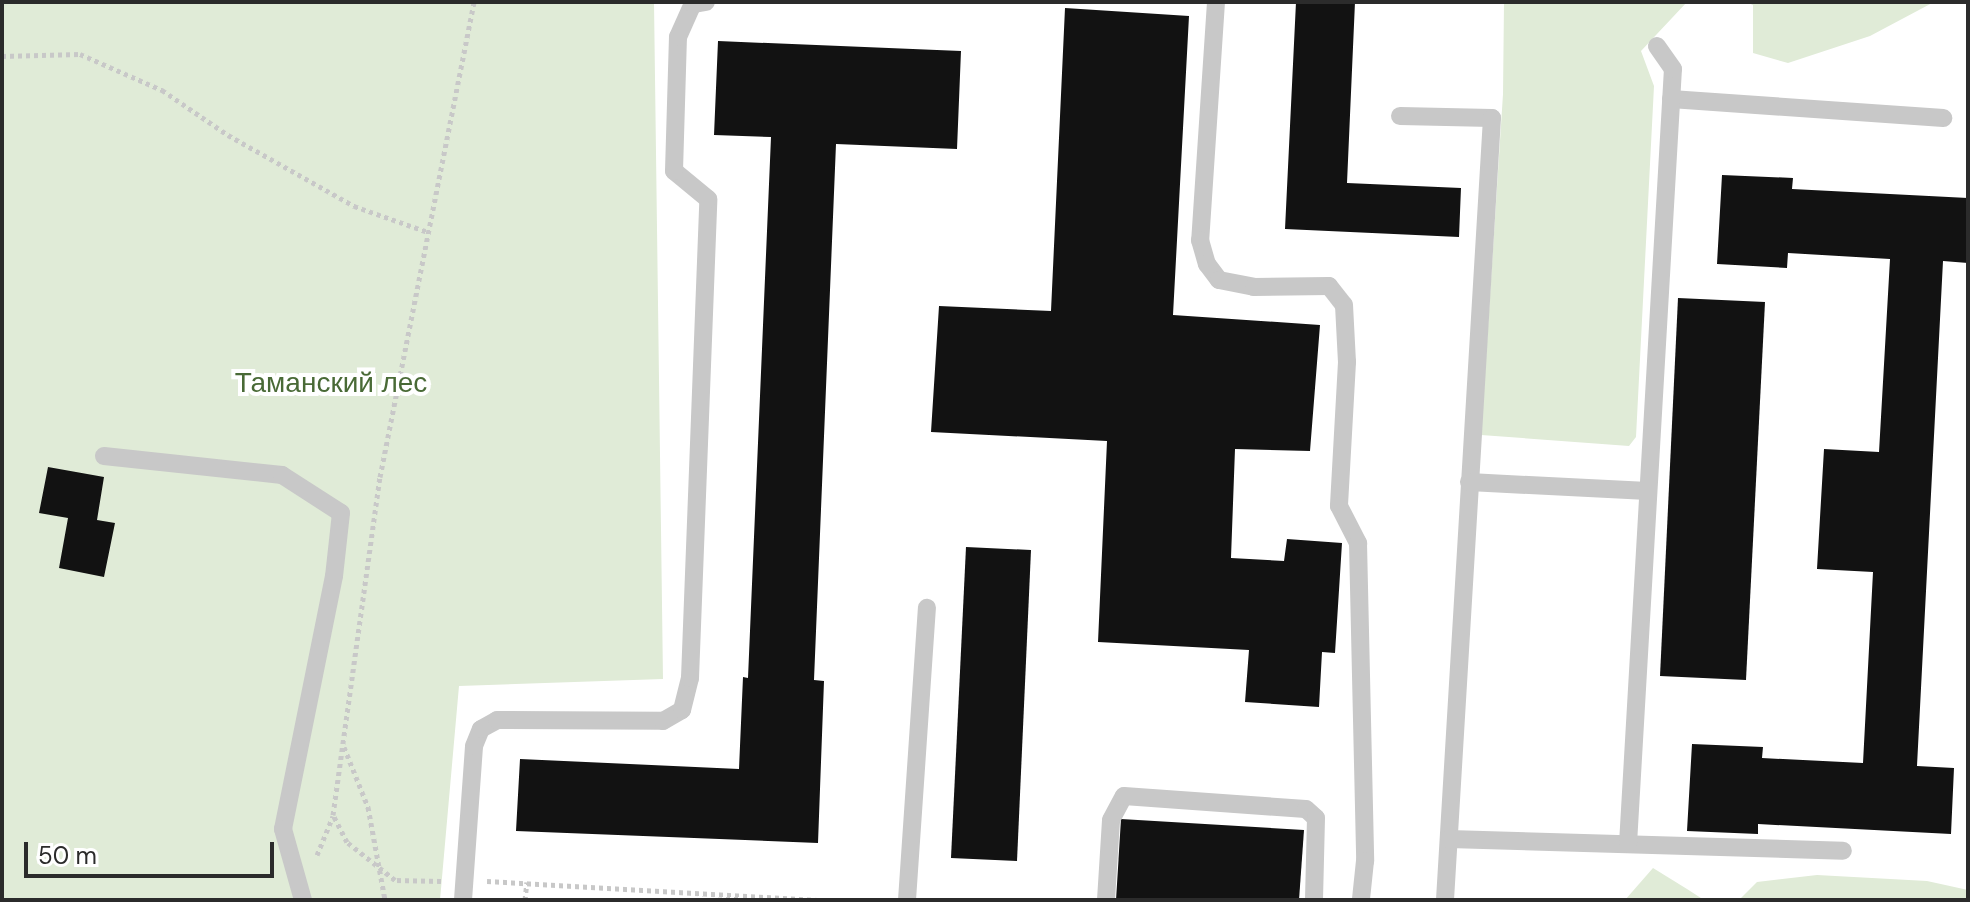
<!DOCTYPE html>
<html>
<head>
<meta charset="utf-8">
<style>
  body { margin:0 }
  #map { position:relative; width:1970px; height:902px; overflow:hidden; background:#fff; font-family:"DM Sans",sans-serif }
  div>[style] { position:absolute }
  .green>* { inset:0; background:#e0ebd7 }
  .building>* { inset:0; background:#121212 }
  .path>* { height:5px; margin-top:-2.5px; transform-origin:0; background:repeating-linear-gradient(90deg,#c8c8c8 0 4px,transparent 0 8px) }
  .lane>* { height:18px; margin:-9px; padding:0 9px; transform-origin:9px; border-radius:9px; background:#c8c8c8 }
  span { translate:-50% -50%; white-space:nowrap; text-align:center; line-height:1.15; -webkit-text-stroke:8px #fff; paint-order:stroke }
  .park-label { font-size:28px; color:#496a36 }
  .frame { position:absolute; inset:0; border:4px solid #2b2b2b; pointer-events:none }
  .scale { position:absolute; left:24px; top:842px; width:250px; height:36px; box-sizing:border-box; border:4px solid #2b2b2b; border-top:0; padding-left:10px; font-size:24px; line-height:28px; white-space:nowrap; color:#2b2b2b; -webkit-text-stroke:6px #fff; paint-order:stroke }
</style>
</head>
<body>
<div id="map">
  <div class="green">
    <div style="clip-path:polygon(2px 2px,654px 2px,663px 679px,459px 686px,440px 900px,2px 900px)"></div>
    <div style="clip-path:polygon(1504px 2px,1687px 2px,1641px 51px,1654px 86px,1636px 437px,1629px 446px,1481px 435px,1503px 94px)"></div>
    <div style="clip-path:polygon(1746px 2px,1934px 2px,1870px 36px,1788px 63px,1753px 53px,1753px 5px)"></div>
    <div style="clip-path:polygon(1653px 868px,1687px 889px,1704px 900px,1625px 900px)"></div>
    <div style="clip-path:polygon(1817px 875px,1927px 881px,1968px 890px,1968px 900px,1739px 900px,1757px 882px)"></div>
  </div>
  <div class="building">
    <div style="clip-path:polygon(1296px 2px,1355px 2px,1347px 183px,1461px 188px,1459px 237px,1285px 229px)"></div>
    <div style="clip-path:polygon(1065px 8px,1189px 16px,1173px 315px,1320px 325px,1310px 451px,1235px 449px,1231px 558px,1284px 561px,1287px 539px,1342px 543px,1335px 653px,1322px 652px,1319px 707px,1245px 702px,1249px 650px,1098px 642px,1107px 441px,931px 432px,939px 306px,1051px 311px)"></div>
    <div style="clip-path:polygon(718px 41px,961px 51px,957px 149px,836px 144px,814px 680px,824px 681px,818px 843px,516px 831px,520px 759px,739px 769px,743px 677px,748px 678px,771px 137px,714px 135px)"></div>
    <div style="clip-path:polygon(1722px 175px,1793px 178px,1792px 189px,1968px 198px,1968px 263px,1943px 261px,1917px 766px,1954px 768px,1951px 834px,1758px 824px,1758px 834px,1687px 831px,1692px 744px,1763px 747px,1762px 758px,1863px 763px,1873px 572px,1817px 569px,1824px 449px,1879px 452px,1890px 259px,1788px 253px,1787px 268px,1717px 264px)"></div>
    <div style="clip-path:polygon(1678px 298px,1765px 302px,1746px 680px,1660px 676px)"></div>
    <div style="clip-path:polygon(48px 467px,104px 477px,97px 520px,115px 523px,104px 577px,59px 568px,68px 518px,39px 513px)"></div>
    <div style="clip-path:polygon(966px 547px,1031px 550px,1017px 861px,951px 858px)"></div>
    <div style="clip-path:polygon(1121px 819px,1304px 830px,1299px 900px,1116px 900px)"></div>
  </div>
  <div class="path">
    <div style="left:2px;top:56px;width:78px;rotate:-1.5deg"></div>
    <div style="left:80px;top:54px;width:90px;rotate:23.7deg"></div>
    <div style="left:162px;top:90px;width:80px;rotate:34.3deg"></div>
    <div style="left:228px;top:135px;width:145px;rotate:29.4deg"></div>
    <div style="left:354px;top:206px;width:78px;rotate:19.4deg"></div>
    <div style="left:344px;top:747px;width:65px;rotate:68.2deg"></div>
    <div style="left:368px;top:807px;width:95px;rotate:79.6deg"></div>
    <div style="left:317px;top:855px;width:42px;rotate:-67.7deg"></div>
    <div style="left:441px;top:881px;width:46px;rotate:-178.8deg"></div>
    <div style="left:395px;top:880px;width:61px;rotate:-141.6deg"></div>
    <div style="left:347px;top:842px;width:30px;rotate:-117deg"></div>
    <div style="left:333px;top:815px;width:341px;rotate:-82.1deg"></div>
    <div style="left:380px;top:477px;width:484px;rotate:-78.8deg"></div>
    <div style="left:487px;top:881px;width:335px;rotate:3.3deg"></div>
    <div style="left:525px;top:900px;width:18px;rotate:-84deg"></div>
  </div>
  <div class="lane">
    <div style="left:1216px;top:2px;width:239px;rotate:93.8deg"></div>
    <div style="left:1200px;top:240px;width:25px;rotate:74deg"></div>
    <div style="left:1207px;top:264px;width:20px;rotate:53deg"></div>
    <div style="left:1219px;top:280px;width:36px;rotate:11deg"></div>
    <div style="left:1254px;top:287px;width:75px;rotate:-0.8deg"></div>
    <div style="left:1329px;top:286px;width:24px;rotate:52deg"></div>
    <div style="left:1344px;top:305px;width:57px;rotate:87deg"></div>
    <div style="left:1347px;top:362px;width:144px;rotate:93.2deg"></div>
    <div style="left:1339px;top:506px;width:42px;rotate:62.8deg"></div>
    <div style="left:1358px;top:543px;width:318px;rotate:88.7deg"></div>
    <div style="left:1365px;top:861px;width:39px;rotate:96deg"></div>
    <div style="left:1671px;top:99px;width:273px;rotate:4deg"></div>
    <div style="left:1400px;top:116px;width:92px;rotate:1.2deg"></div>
    <div style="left:1492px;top:118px;width:783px;rotate:93.44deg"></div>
    <div style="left:104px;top:456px;width:179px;rotate:6.1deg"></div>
    <div style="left:282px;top:475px;width:70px;rotate:32.8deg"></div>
    <div style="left:341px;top:513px;width:63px;rotate:96.3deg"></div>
    <div style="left:334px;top:576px;width:258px;rotate:101.4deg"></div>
    <div style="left:283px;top:829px;width:74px;rotate:74.3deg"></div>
    <div style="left:1469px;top:482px;width:179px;rotate:2.9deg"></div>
    <div style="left:1449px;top:839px;width:394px;rotate:1.7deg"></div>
    <div style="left:1628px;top:844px;width:776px;rotate:-86.68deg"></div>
    <div style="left:1673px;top:69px;width:28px;rotate:-125deg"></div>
    <div style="left:463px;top:900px;width:154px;rotate:-85.9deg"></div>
    <div style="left:474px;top:746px;width:18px;rotate:-68deg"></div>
    <div style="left:481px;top:729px;width:18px;rotate:-29deg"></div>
    <div style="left:497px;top:720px;width:166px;rotate:0.3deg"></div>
    <div style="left:663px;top:721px;width:22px;rotate:-30deg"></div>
    <div style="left:682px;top:710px;width:33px;rotate:-76deg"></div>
    <div style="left:690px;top:678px;width:479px;rotate:-87.8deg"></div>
    <div style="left:708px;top:199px;width:44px;rotate:-140.5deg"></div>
    <div style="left:674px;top:171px;width:134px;rotate:-88.3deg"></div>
    <div style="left:678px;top:37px;width:36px;rotate:-66deg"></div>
    <div style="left:693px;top:4px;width:13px;rotate:-9deg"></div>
    <div style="left:907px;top:900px;width:293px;rotate:-86.1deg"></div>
    <div style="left:1106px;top:900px;width:80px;rotate:-86.4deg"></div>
    <div style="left:1111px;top:820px;width:27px;rotate:-62deg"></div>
    <div style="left:1124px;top:796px;width:182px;rotate:4.1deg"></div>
    <div style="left:1306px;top:809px;width:13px;rotate:42deg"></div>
    <div style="left:1316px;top:818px;width:82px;rotate:91.4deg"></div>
  </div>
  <div class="park-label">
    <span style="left:331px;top:383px">Таманский лес</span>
  </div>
  <div class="frame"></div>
  <div class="scale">50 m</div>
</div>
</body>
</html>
